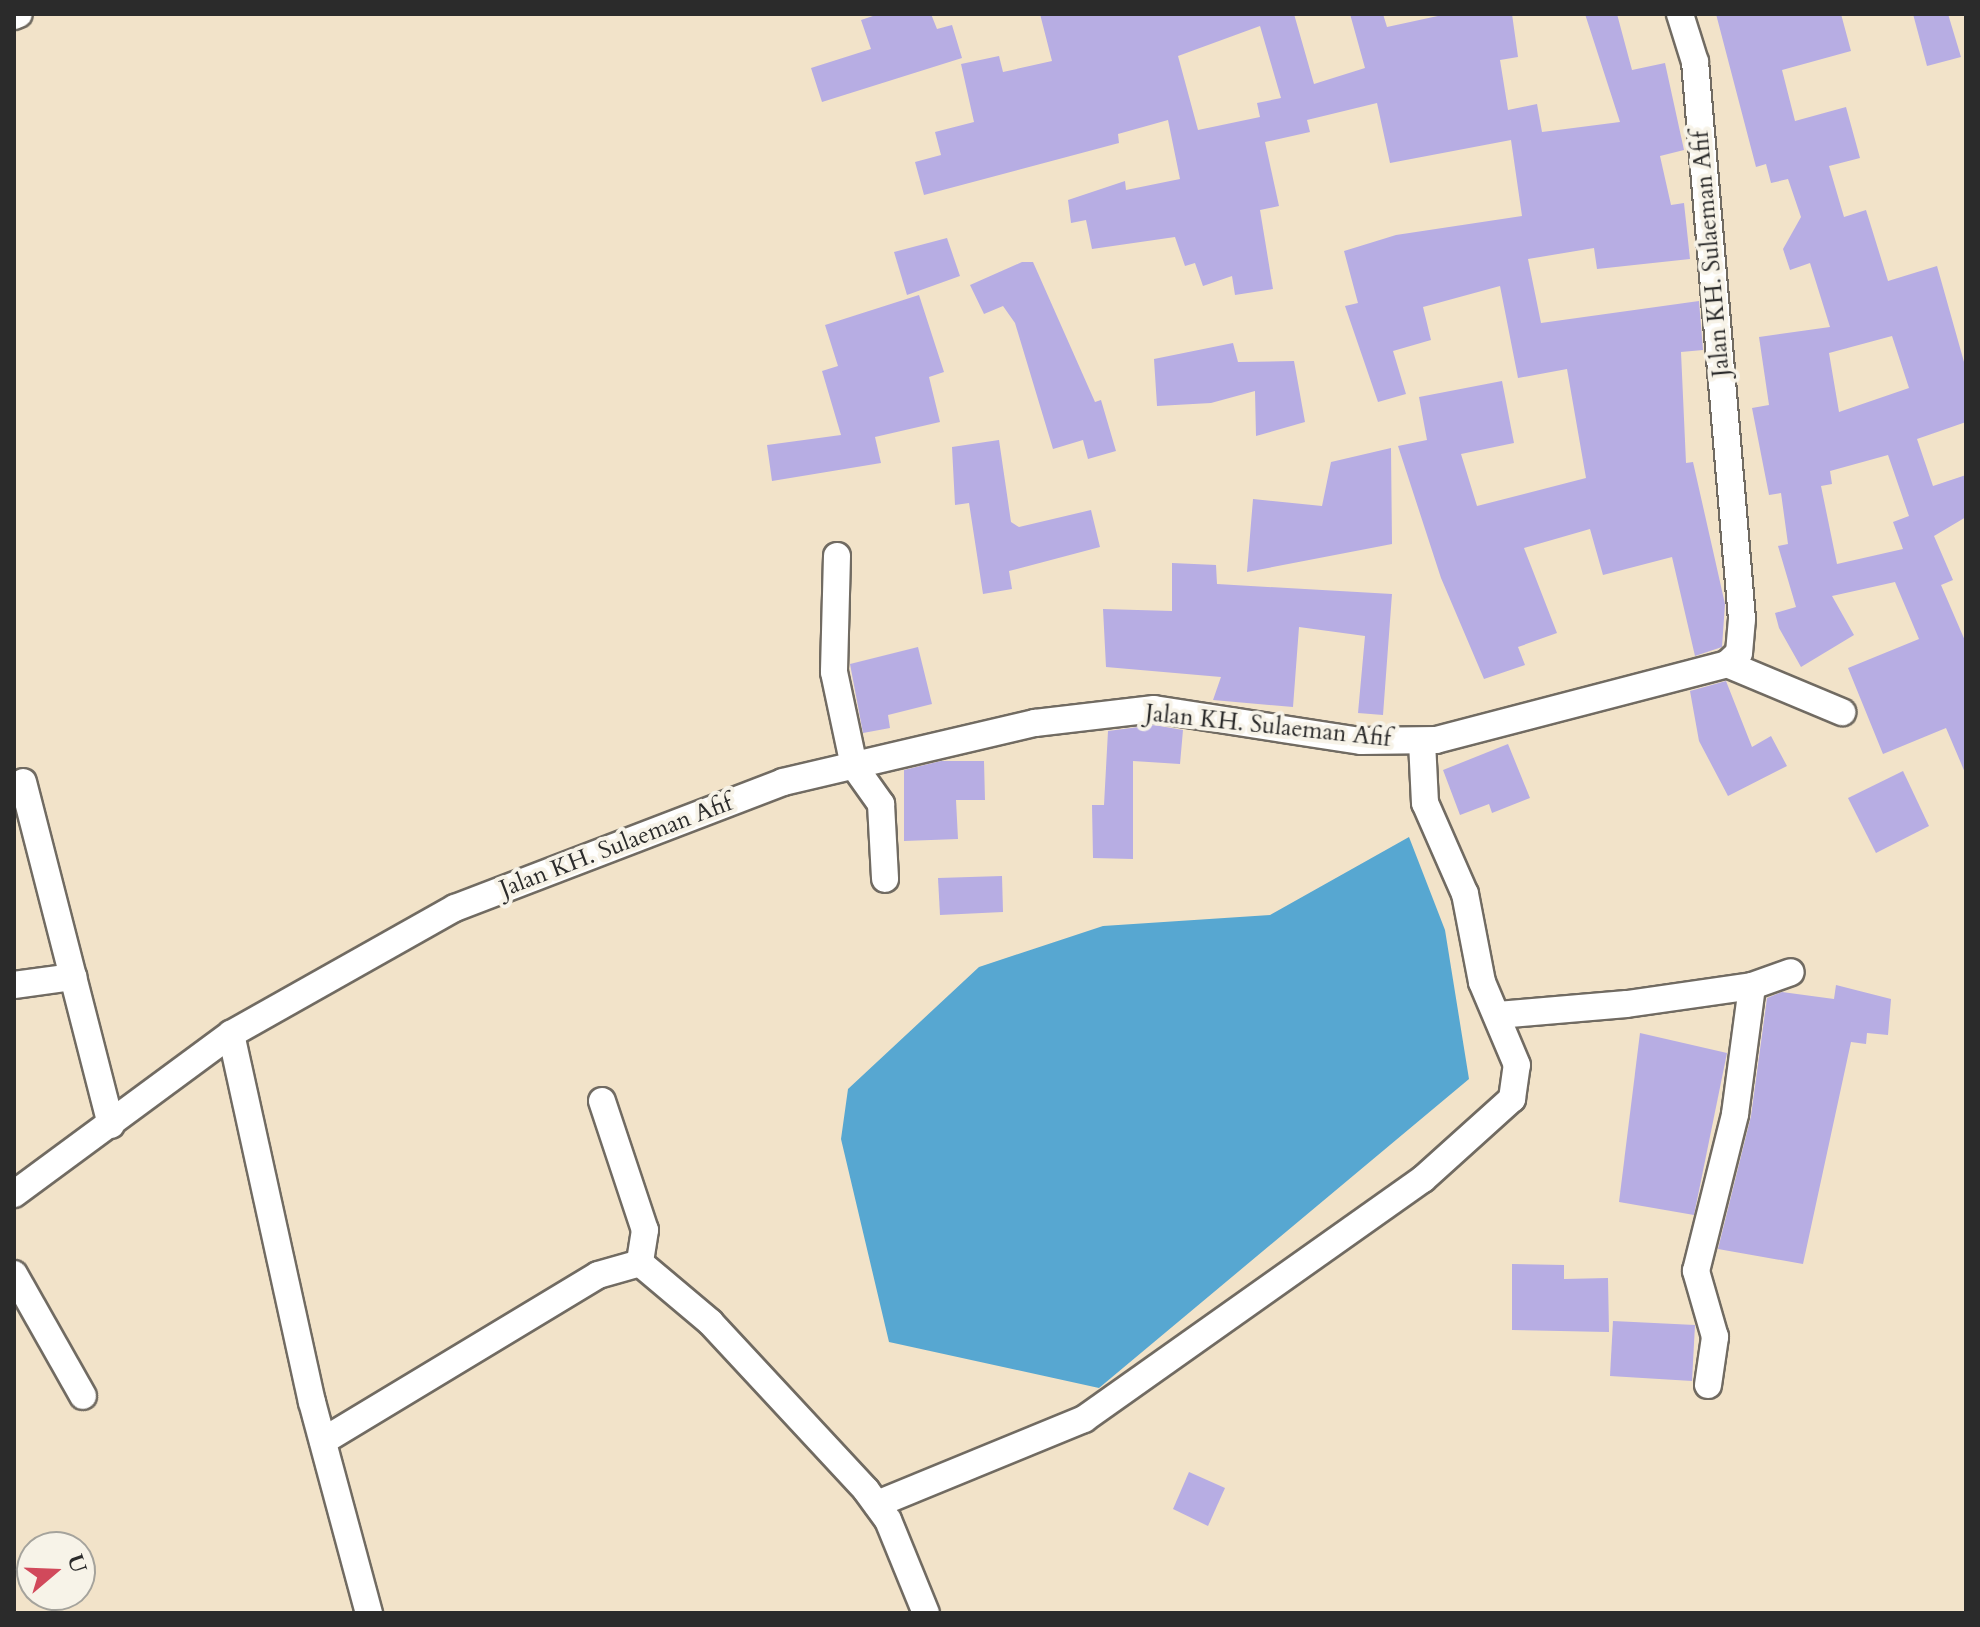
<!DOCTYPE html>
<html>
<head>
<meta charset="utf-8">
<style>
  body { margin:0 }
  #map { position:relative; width:1980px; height:1627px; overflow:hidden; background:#f2e3c9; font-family:Cardo,serif }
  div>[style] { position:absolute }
  .water>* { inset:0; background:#57a7d1 }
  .building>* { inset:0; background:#b7ade3 }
  .roads { filter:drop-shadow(2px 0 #716b62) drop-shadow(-2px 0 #716b62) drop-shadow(0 2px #716b62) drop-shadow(0 -2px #716b62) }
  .street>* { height:26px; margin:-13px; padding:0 13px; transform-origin:13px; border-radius:13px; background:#fff }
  span { translate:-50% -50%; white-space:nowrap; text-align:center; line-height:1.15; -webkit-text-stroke:8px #f7f3e8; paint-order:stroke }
  .street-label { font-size:24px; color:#2b2b2b }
  .frame { position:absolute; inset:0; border:16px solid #2b2b2b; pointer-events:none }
  .north { position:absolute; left:16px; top:1531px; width:80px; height:80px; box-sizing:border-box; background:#f7f3e8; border:2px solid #a5a39c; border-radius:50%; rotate:71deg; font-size:22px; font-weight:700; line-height:32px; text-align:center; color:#2b2b2b }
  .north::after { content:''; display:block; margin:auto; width:28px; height:36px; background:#d1495b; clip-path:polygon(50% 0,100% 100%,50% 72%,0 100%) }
</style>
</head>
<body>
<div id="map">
  <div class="water">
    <div style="clip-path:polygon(1409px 837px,1445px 930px,1469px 1079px,1099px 1388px,889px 1342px,841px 1139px,848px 1089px,979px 967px,1103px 926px,1270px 915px)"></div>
  </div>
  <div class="building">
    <div style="clip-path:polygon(879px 14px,931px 14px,937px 29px,952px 25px,962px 58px,822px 102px,811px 68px,871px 49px,861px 20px)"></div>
    <div style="clip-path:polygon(evenodd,1040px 14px,1294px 14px,1314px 84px,1365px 68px,1350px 14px,1383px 14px,1387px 27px,1447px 14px,1512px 14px,1518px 57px,1500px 60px,1508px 110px,1537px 104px,1542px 132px,1620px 122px,1585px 14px,1617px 14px,1632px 70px,1665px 63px,1684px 150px,1660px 156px,1671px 205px,1684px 203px,1690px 259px,1597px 269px,1594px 248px,1528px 259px,1541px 323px,1699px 301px,1703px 350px,1681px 352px,1686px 463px,1693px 462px,1725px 604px,1722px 647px,1695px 656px,1672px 557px,1603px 575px,1590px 529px,1524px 548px,1557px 633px,1518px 647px,1525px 665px,1484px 679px,1441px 578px,1398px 446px,1427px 440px,1419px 397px,1502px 381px,1514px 443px,1461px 454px,1477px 506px,1586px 478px,1567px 369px,1518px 378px,1500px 286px,1423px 307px,1431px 340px,1393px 351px,1406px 394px,1378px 402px,1345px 306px,1358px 303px,1344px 251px,1396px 235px,1522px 216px,1511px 140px,1390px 163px,1377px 103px,1307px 120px,1310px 132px,1265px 142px,1279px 206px,1260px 210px,1273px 289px,1235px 295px,1232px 276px,1203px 286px,1195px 263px,1185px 266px,1175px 237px,1092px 249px,1086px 220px,1071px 223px,1068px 200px,1125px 181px,1126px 190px,1180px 179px,1168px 120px,1118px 134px,1119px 143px,924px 195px,915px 162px,941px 155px,935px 132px,974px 122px,961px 64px,999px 56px,1003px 72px,1052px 61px,1040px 14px,1260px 26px,1281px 98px,1257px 103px,1260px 117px,1198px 130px,1178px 56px,1260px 26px)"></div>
    <div style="clip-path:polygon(evenodd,1716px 14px,1841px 14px,1851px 51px,1782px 70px,1795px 121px,1846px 107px,1860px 158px,1829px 166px,1844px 217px,1866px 210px,1888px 281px,1937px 266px,1966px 369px,1966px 422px,1917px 439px,1933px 486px,1966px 475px,1966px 517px,1934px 536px,1953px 580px,1941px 585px,1966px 643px,1966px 775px,1946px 728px,1883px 754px,1848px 668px,1919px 639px,1895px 582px,1832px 596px,1854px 635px,1801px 667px,1779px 628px,1775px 613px,1796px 607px,1778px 546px,1788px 544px,1781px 493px,1769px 495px,1752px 408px,1769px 405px,1759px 337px,1830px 327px,1810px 263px,1790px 270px,1783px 249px,1801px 217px,1788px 179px,1771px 183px,1766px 164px,1756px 167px,1716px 14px,1892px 336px,1909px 388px,1839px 412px,1829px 353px,1892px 336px,1716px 14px,1888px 455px,1909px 516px,1893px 522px,1903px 549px,1837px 564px,1821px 486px,1832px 484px,1830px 471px,1888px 455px)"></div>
    <div style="clip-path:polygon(1913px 14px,1948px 14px,1961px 57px,1927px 66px)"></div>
    <div style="clip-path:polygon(947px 238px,960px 276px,907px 295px,894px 252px)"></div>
    <div style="clip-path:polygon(1022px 262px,1033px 262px,1095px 402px,1101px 400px,1116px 451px,1088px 459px,1083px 440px,1053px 449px,1015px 323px,1003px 306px,984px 314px,970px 285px)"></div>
    <div style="clip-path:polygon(919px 295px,944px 372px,929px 377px,940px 422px,875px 437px,881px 463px,772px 481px,767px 445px,841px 435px,822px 371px,838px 366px,825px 325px)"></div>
    <div style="clip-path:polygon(1233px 343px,1238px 362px,1294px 361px,1305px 422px,1256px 436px,1255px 391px,1211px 403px,1157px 406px,1154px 359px)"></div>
    <div style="clip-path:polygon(999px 440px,1011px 522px,1019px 527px,1091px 510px,1100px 547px,1009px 571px,1012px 589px,983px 594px,969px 503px,955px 505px,952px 447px)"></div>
    <div style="clip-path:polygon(1391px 448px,1392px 544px,1247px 572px,1253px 499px,1322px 506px,1331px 462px)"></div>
    <div style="clip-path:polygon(1172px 563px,1216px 565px,1217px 584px,1392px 594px,1383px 715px,1358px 713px,1365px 636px,1299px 627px,1293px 707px,1213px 700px,1221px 677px,1106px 667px,1103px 609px,1172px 611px)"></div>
    <div style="clip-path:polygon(918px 647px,932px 704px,888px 715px,890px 728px,863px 733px,850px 664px)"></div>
    <div style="clip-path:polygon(1726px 681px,1752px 747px,1771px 736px,1787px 766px,1728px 796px,1699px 741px,1690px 691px)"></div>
    <div style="clip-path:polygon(1154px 725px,1183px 730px,1180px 764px,1133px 761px,1133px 859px,1093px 858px,1092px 805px,1104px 805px,1108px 731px)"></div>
    <div style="clip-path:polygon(1508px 744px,1530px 798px,1492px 813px,1489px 804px,1460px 815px,1443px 770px)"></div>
    <div style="clip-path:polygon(941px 761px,984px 761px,985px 800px,956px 800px,958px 839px,904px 841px,904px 770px)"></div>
    <div style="clip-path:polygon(1903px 771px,1929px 826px,1876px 853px,1848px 798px)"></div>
    <div style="clip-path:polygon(1002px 876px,1003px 912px,940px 915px,938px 878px)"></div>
    <div style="clip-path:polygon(1836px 985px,1891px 999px,1888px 1035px,1867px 1033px,1866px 1044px,1851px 1042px,1803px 1264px,1718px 1249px,1751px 1116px,1767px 998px,1782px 992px,1834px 999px)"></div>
    <div style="clip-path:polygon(1640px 1033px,1727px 1053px,1694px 1215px,1619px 1202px)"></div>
    <div style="clip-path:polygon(1512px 1264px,1564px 1265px,1564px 1279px,1608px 1278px,1609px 1332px,1512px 1330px)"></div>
    <div style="clip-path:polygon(1613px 1321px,1695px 1325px,1692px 1381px,1610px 1376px)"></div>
    <div style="clip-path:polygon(1189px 1472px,1225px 1488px,1208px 1526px,1173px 1509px)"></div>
  </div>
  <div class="roads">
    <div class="street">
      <div style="left:14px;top:16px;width:5px;rotate:-22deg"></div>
      <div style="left:837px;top:556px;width:116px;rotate:91.5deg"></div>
      <div style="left:834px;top:672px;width:96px;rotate:78deg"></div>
      <div style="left:854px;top:766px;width:47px;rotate:54.6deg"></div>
      <div style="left:881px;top:804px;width:75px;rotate:86.9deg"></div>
      <div style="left:1727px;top:664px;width:125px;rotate:22.7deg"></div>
      <div style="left:23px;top:782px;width:354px;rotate:75.6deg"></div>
      <div style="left:14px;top:985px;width:60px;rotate:-7.7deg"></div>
      <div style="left:1498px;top:1015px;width:129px;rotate:-4.9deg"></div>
      <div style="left:1627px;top:1004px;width:126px;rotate:-8.2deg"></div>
      <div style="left:1752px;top:986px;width:41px;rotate:-19.7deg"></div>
      <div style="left:231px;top:1034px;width:377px;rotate:77.6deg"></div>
      <div style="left:312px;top:1402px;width:219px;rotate:74.9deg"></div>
      <div style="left:602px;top:1101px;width:136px;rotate:71.6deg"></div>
      <div style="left:645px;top:1230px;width:33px;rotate:99deg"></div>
      <div style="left:14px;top:1194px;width:270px;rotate:-36.4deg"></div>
      <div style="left:231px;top:1034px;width:257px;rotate:-29.4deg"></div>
      <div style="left:455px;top:908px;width:351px;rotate:-21deg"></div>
      <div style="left:783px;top:782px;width:259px;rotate:-13.2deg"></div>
      <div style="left:1035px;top:723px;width:120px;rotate:-6.7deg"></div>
      <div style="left:1154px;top:709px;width:209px;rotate:8.8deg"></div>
      <div style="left:1361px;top:741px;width:75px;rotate:-0.8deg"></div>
      <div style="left:1436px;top:740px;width:301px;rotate:-14.6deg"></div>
      <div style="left:1727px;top:664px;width:16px;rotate:-43deg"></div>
      <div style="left:1739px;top:653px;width:34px;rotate:-85deg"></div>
      <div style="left:1742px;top:619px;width:559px;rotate:-94.82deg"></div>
      <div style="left:1695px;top:62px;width:50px;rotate:-107.4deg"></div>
      <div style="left:14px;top:1274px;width:140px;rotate:60.5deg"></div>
      <div style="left:1708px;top:1385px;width:49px;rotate:-81.7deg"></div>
      <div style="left:1715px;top:1337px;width:69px;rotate:-106.1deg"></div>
      <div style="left:1696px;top:1271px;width:162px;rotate:-76deg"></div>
      <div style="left:1735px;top:1114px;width:129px;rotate:-82.4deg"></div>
      <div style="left:323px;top:1441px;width:321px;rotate:-31.1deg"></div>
      <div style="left:598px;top:1275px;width:44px;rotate:-15.9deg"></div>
      <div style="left:640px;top:1263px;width:92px;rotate:40.1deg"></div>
      <div style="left:710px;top:1322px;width:229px;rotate:47.1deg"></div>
      <div style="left:866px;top:1490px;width:37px;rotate:54deg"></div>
      <div style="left:888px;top:1520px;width:100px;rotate:67.8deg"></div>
      <div style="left:877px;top:1504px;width:224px;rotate:-22.3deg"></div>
      <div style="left:1084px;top:1419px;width:415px;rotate:-35.3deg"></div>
      <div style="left:1423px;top:1179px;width:120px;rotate:-42deg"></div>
      <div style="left:1512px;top:1099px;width:34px;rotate:-82deg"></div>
      <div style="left:1517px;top:1065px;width:90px;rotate:-112.9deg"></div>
      <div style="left:1482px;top:982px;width:90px;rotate:-100.9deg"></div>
      <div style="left:1465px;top:894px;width:99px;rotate:-113.7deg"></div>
      <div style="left:1425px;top:803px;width:62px;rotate:-92.8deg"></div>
    </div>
  </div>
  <div class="street-label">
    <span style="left:1711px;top:254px;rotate:-95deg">Jalan KH. Sulaeman Afif</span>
    <span style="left:1268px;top:726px;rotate:6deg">Jalan KH. Sulaeman Afif</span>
    <span style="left:616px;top:846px;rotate:-21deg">Jalan KH. Sulaeman Afif</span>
  </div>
  <div class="frame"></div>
  <div class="north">U</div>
</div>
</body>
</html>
